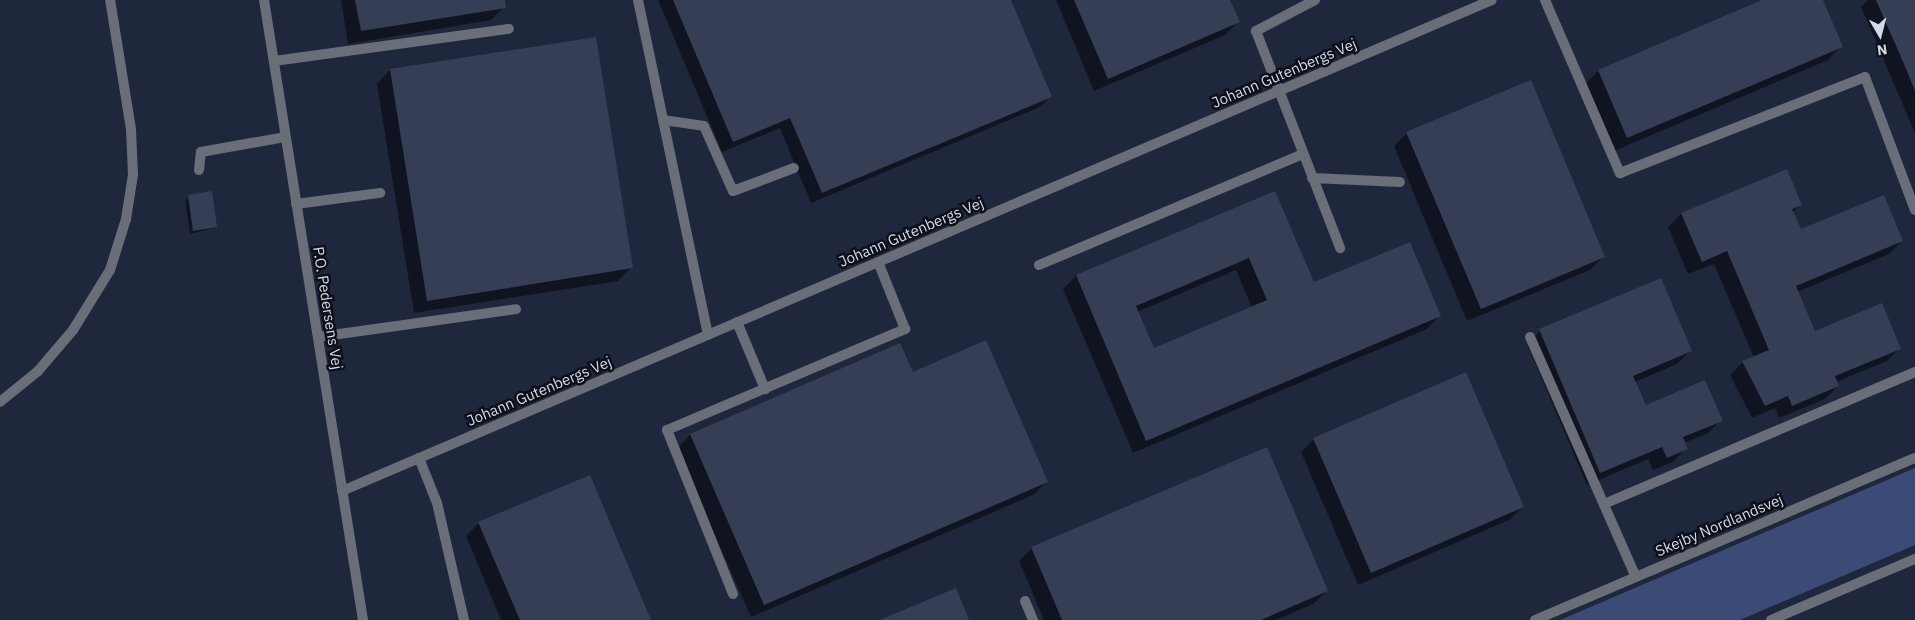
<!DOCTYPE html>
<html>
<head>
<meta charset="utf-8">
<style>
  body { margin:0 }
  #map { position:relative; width:1915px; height:620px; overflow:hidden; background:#1f273c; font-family:"IBM Plex Sans",sans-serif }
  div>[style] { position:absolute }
  .green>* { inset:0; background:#3c4a76 }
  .shadow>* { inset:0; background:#0007 }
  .building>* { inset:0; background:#363e55 }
  .service>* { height:10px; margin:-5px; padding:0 5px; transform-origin:5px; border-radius:5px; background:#696e79 }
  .minor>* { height:10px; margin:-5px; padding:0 5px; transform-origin:5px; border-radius:5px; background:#696e79 }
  span { translate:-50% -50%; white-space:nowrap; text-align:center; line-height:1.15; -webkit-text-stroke:5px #0d101a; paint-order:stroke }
  .street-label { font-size:15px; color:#d3d9e7 }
  .north { position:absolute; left:1855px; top:10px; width:50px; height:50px; -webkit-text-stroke:4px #0d101a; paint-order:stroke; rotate:172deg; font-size:14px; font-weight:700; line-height:20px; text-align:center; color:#d3d9e7 }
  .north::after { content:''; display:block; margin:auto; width:18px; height:22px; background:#d3d9e7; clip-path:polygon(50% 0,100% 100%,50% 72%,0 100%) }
</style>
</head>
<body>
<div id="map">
  <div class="green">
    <div style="clip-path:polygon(1915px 468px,1915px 545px,1740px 620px,1560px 620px)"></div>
  </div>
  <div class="shadow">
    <div style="clip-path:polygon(341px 0,503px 0,504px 7px,491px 20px,348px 44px)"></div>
    <div style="clip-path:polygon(658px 0,1010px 0,1050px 97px,1040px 107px,811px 203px,780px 128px,722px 152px)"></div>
    <div style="clip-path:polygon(1056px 0,1229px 0,1238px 22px,1225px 35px,1094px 91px)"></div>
    <div style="clip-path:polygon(1765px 0,1822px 0,1841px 46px,1828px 60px,1614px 151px,1585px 84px,1598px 71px)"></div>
    <div style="clip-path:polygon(1868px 0,1915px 0,1915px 133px,1861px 7px)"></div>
    <div style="clip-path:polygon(594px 38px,631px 268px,618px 281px,414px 313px,377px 84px,390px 70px)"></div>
    <div style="clip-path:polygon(1407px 133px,1603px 257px,1590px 270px,1467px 321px,1394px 146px)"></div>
    <div style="clip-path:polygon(1786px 170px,1801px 204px,1792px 213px,1800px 231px,1902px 241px,1889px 254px,1797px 292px,1814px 332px,1900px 348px,1887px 361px,1836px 382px,1838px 386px,1825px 399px,1779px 418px,1775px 408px,1752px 418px,1730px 375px,1743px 362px,1754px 358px,1714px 264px,1688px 274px,1668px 227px,1681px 214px)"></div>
    <div style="clip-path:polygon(evenodd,1275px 192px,1314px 284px,1440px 315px,1427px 329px,1133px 453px,1063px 289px,1076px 276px,1275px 192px,1236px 270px,1252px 308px,1153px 350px,1137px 312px,1236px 270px)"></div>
    <div style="clip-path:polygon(211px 193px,216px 227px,190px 234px,185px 200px)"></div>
    <div style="clip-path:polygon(1540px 331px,1690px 351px,1677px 364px,1635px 382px,1645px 406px,1721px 420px,1708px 433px,1684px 443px,1686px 448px,1673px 462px,1653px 470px,1648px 459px,1587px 485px,1527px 344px)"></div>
    <div style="clip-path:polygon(900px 345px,912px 373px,1047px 482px,1033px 495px,751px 617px,677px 449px,690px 435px)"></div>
    <div style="clip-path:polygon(1314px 439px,1523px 507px,1509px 520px,1358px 585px,1301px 452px)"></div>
    <div style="clip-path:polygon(479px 523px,650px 620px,501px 620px,466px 536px)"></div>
    <div style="clip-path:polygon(1032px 548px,1327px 591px,1313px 604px,1276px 620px,1044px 620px,1019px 561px)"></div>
  </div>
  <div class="building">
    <div style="clip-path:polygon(355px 0,505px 0,506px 8px,361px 31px)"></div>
    <div style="clip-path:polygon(673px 0,1011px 0,1052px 97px,822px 193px,790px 118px,733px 142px)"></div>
    <div style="clip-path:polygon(1074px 0,1230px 0,1240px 22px,1108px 79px)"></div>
    <div style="clip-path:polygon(1762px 0,1823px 0,1843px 47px,1627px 138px,1598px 70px)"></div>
    <div style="clip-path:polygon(1876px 0,1915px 0,1915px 91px,1904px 64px)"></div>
    <div style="clip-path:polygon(596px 37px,633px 268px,427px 301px,390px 69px)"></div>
    <div style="clip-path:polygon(1531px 80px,1605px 257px,1481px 309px,1406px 132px)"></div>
    <div style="clip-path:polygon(1787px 169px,1802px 205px,1792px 209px,1801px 229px,1884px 195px,1903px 241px,1796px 286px,1815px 331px,1882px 303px,1901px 349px,1835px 376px,1839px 386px,1792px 406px,1788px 396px,1765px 406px,1742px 361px,1769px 350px,1727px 251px,1702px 262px,1681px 213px)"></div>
    <div style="clip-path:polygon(212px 191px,217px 227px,193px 231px,188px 195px)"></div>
    <div style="clip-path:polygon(evenodd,1275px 191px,1314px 282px,1410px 242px,1441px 316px,1146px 441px,1076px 275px,1275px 191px,1249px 258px,1267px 300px,1154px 348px,1136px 306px,1249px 258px)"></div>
    <div style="clip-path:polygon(1661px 278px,1692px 351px,1633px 376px,1646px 405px,1705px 380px,1723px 421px,1683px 437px,1688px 449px,1667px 458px,1662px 447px,1600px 473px,1539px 329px)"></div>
    <div style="clip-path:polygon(986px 340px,1048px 482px,764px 605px,690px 434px,900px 343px,913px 372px)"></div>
    <div style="clip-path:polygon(1466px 372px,1524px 507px,1371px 573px,1313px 438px)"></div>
    <div style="clip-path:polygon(1267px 447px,1328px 591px,1261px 620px,1062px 620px,1031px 547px)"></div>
    <div style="clip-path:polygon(590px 475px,651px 620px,520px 620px,478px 522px)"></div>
    <div style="clip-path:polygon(956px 588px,969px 620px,880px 620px)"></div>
  </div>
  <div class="service">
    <div style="left:638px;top:0;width:342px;rotate:78.2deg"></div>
    <div style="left:1315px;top:0;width:67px;rotate:152.3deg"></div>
    <div style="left:1256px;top:31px;width:233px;rotate:68.8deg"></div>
    <div style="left:1545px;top:0;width:189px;rotate:66.6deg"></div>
    <div style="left:1620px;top:173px;width:263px;rotate:-21.4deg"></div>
    <div style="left:1865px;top:77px;width:142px;rotate:69.4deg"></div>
    <div style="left:274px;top:61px;width:237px;rotate:-7.8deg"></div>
    <div style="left:663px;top:120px;width:41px;rotate:8.3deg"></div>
    <div style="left:704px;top:126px;width:71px;rotate:66deg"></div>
    <div style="left:733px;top:191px;width:65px;rotate:-20.7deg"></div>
    <div style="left:199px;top:170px;width:18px;rotate:-84deg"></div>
    <div style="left:201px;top:152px;width:85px;rotate:-10.1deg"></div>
    <div style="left:1312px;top:178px;width:88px;rotate:2.6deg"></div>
    <div style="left:296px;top:204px;width:85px;rotate:-7.5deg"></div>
    <div style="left:1039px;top:265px;width:286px;rotate:-22.8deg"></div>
    <div style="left:737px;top:322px;width:73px;rotate:67.3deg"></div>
    <div style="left:318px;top:337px;width:200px;rotate:-8deg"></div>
    <div style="left:1530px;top:337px;width:262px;rotate:66.2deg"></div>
    <div style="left:0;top:402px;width:49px;rotate:-39.2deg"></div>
    <div style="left:38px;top:371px;width:54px;rotate:-49.5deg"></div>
    <div style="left:73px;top:330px;width:70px;rotate:-58.3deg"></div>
    <div style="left:110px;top:270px;width:53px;rotate:-72.6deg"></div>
    <div style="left:126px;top:219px;width:45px;rotate:-81deg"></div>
    <div style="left:133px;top:175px;width:46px;rotate:-92.5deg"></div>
    <div style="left:131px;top:129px;width:131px;rotate:-99.2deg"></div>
    <div style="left:419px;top:458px;width:48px;rotate:68.2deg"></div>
    <div style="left:437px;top:503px;width:120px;rotate:77deg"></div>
    <div style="left:1604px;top:504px;width:338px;rotate:-23deg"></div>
    <div style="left:733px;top:594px;width:177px;rotate:-111.9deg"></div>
    <div style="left:667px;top:430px;width:259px;rotate:-23deg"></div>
    <div style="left:905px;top:329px;width:72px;rotate:-111.9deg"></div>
    <div style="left:1025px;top:601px;width:21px;rotate:67deg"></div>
  </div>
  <div class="minor">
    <div style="left:264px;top:0;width:628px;rotate:80.93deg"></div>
    <div style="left:342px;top:491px;width:1250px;rotate:-23.12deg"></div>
    <div style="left:1535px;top:620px;width:413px;rotate:-23.1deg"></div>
    <div style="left:1771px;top:620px;width:156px;rotate:-23deg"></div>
  </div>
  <div class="street-label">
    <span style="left:1284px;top:73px;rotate:-23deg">Johann Gutenbergs Vej</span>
    <span style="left:911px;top:232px;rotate:-23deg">Johann Gutenbergs Vej</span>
    <span style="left:328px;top:308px;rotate:81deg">P.O. Pedersens Vej</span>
    <span style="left:539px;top:391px;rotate:-23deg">Johann Gutenbergs Vej</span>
    <span style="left:1719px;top:525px;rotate:-23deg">Skejby Nordlandsvej</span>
  </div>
  <div class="north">N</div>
</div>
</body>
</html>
